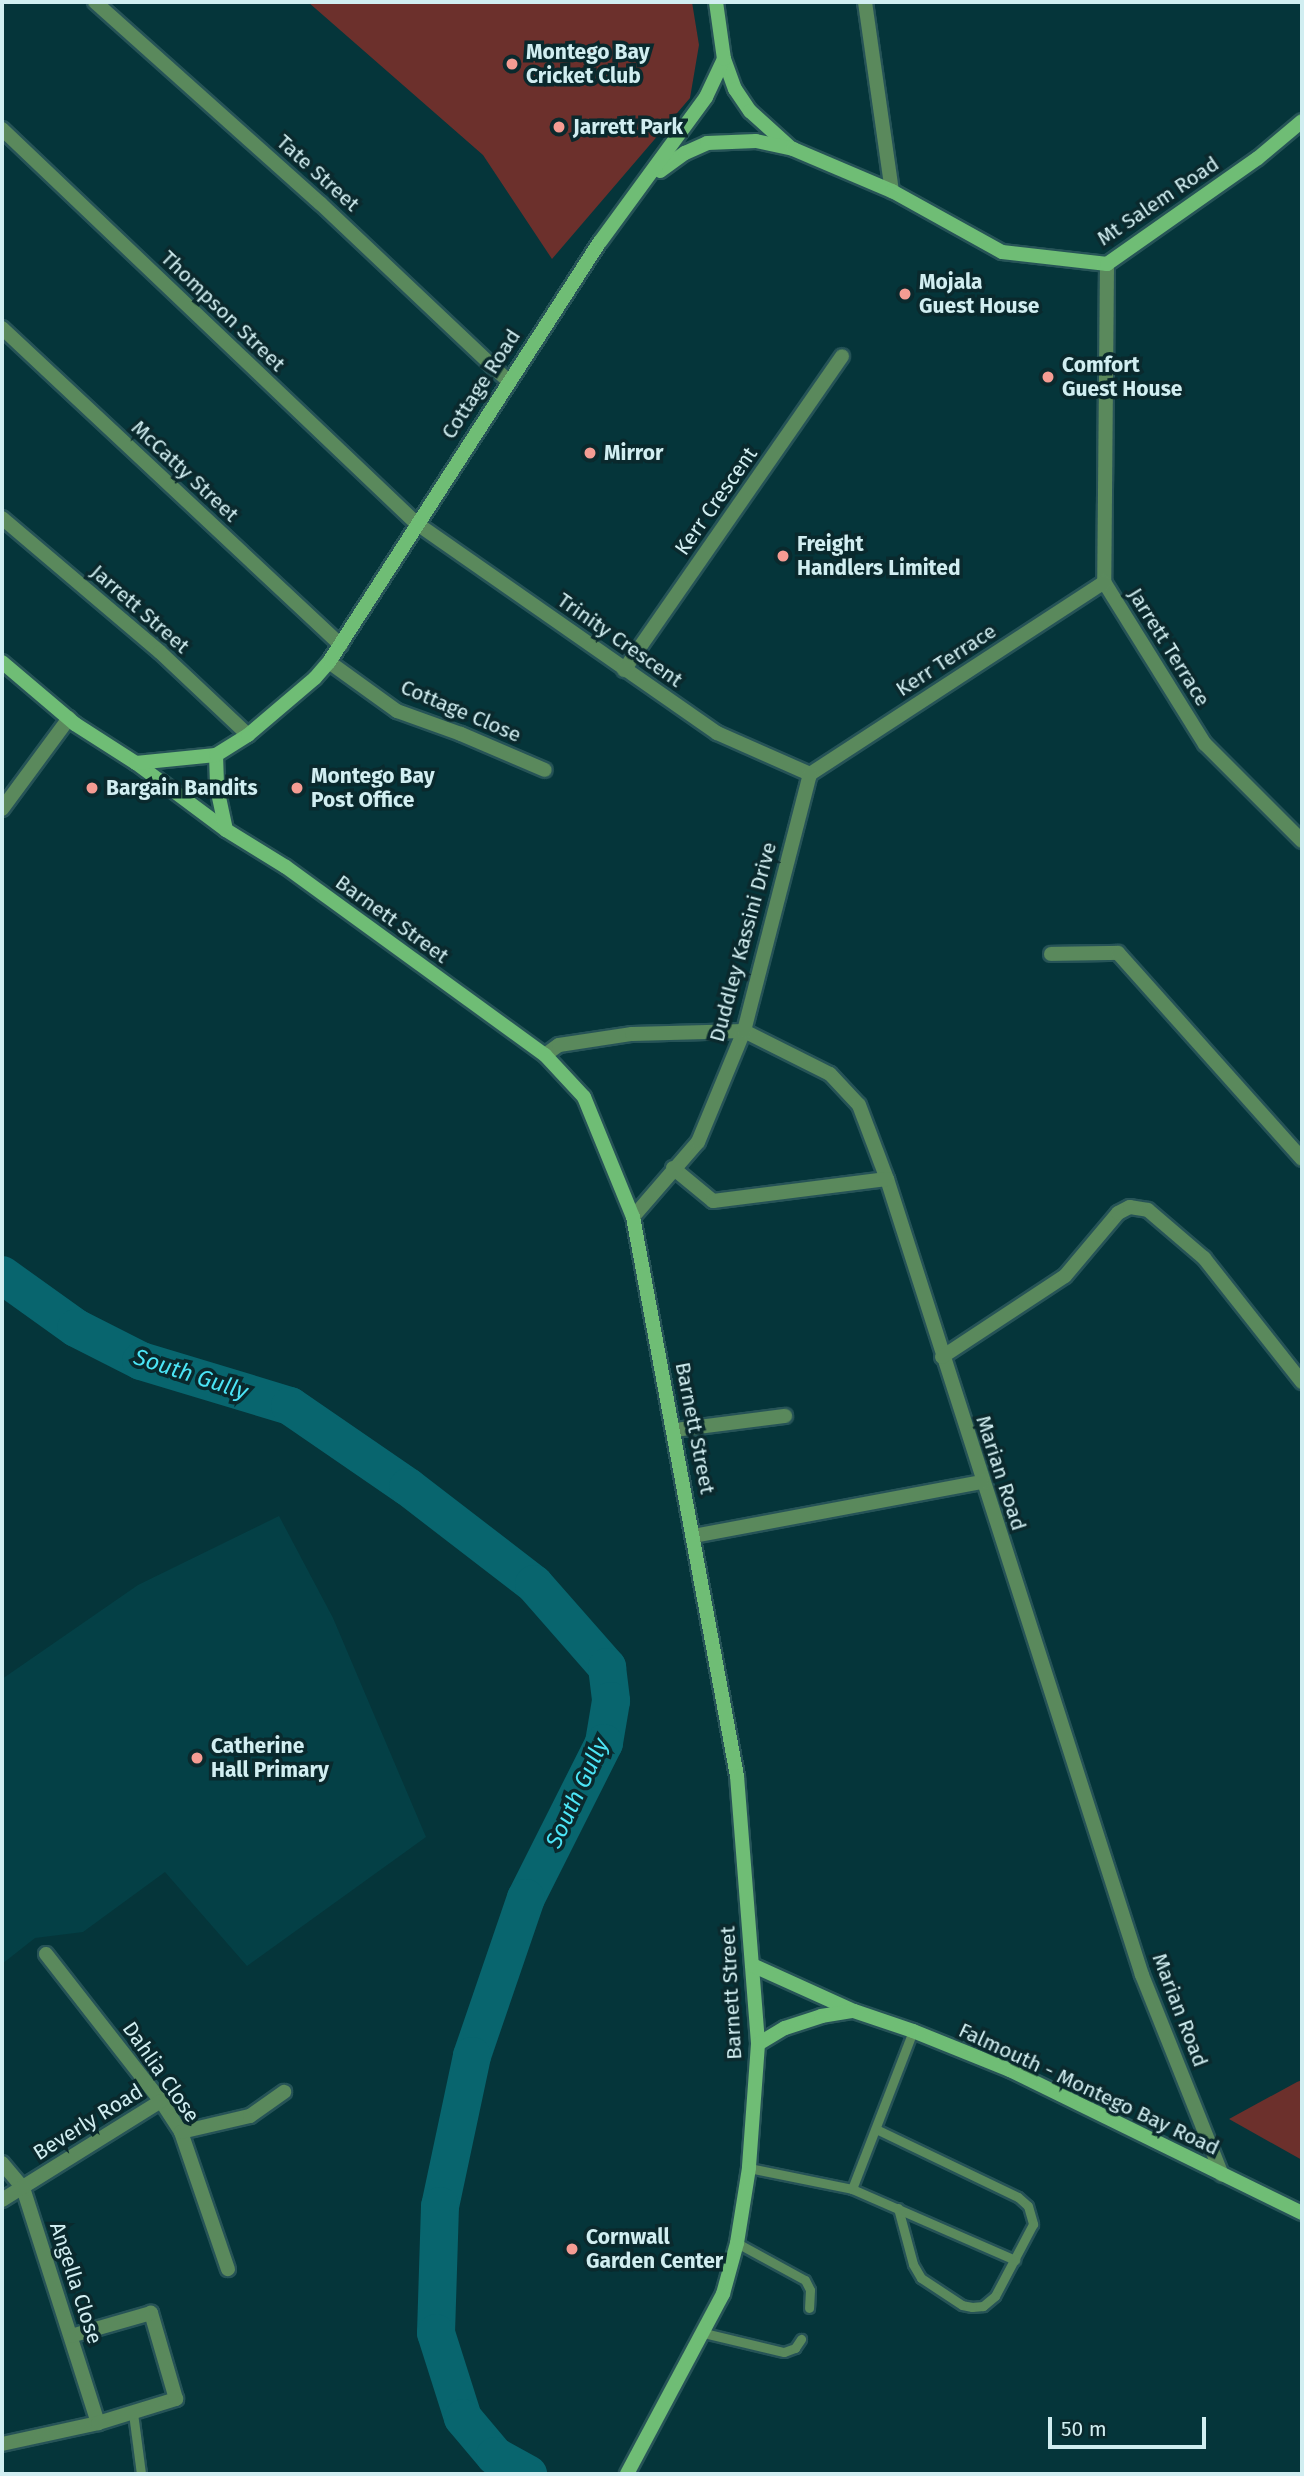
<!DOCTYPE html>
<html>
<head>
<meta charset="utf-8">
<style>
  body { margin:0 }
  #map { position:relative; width:1304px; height:2476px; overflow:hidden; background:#05353a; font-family:"Fira Sans",sans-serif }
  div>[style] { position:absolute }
  .built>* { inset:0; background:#044046 }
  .green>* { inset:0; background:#6c302c }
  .river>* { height:38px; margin:-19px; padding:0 19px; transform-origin:19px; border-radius:19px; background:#08656e }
  .roads { filter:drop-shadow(2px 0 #265357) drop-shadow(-2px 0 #265357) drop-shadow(0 2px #265357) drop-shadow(0 -2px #265357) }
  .lane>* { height:9px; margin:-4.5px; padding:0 4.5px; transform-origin:4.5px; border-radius:4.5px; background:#5a895c }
  .street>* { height:14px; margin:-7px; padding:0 7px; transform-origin:7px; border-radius:7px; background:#5a895c }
  .secondary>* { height:14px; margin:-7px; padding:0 7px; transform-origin:7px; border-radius:7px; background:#6fbd75 }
  .dots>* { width:19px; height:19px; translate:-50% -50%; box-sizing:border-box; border:4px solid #0a292d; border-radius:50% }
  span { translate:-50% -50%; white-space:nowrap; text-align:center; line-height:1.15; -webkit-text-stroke:7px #0a292d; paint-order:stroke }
  .poi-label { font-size:21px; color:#d1eef1; font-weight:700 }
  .left { translate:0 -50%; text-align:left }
  .street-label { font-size:21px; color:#d1eef1 }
  .water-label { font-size:23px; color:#4ce5f6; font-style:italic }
  .frame { position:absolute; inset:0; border:4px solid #d1eef1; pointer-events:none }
  .scale { position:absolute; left:1048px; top:2417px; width:158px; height:32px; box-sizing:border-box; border:4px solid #d1eef1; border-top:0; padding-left:9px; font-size:21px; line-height:24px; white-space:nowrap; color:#d1eef1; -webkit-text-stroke:5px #0a292d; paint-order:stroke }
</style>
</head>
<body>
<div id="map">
  <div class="built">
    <div style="clip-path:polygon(279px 1516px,333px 1618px,426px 1837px,247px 1966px,165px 1872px,83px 1932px,35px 1938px,2px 1964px,2px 1679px,138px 1585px)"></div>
  </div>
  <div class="green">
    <div style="clip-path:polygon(308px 2px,692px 2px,699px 45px,690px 98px,552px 259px,483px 155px)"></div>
    <div style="clip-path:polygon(1302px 2080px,1302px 2160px,1229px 2119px,1297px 2082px)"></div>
  </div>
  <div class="river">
    <div style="left:2px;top:1275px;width:91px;rotate:35.6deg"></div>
    <div style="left:76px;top:1328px;width:73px;rotate:26.9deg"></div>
    <div style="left:141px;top:1361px;width:156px;rotate:16.8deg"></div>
    <div style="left:290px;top:1406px;width:143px;rotate:34.5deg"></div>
    <div style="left:408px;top:1487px;width:159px;rotate:37.6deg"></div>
    <div style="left:534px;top:1584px;width:111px;rotate:48.7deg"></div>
    <div style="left:607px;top:1667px;width:34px;rotate:83deg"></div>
    <div style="left:611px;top:1701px;width:43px;rotate:99.5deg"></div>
    <div style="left:604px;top:1743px;width:174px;rotate:116.7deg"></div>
    <div style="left:526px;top:1898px;width:167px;rotate:108.9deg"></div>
    <div style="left:472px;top:2056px;width:153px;rotate:102deg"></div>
    <div style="left:440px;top:2206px;width:127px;rotate:91.8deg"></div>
    <div style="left:436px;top:2333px;width:89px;rotate:72.4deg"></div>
    <div style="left:463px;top:2418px;width:50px;rotate:49.9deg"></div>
    <div style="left:495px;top:2456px;width:38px;rotate:29deg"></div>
  </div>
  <div class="roads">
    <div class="lane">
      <div style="left:876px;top:2129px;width:157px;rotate:25.6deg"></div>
      <div style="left:1018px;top:2197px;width:13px;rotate:42deg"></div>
      <div style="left:1028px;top:2206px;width:19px;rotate:74deg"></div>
      <div style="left:1033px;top:2224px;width:81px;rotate:117.8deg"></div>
      <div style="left:995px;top:2296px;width:16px;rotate:140deg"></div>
      <div style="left:983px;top:2306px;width:11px;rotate:175deg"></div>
      <div style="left:972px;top:2307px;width:10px;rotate:-169deg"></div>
      <div style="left:962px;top:2305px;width:49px;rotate:-146.6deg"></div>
      <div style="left:921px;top:2278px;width:16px;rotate:-120deg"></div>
      <div style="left:913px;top:2264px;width:58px;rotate:-105deg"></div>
      <div style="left:749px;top:2168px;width:105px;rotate:11.5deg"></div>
      <div style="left:852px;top:2189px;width:178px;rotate:23.5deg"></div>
      <div style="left:852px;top:2189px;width:169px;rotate:-68.9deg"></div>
      <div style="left:737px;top:2243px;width:77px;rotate:28.6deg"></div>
      <div style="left:805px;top:2280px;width:11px;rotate:63deg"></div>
      <div style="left:810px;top:2290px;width:18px;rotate:93deg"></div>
      <div style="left:704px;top:2333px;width:82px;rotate:13.4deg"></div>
      <div style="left:784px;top:2352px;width:12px;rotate:-20deg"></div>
      <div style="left:795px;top:2348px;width:11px;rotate:-56deg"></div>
      <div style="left:133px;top:2413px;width:62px;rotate:82.5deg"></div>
    </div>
    <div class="street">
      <div style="left:95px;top:2px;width:302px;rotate:41.8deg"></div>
      <div style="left:320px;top:203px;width:259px;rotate:43.4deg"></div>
      <div style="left:865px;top:2px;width:191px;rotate:81.9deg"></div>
      <div style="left:2px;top:129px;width:572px;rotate:43.58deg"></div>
      <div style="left:416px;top:523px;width:367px;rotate:34.9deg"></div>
      <div style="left:717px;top:733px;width:102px;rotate:23.8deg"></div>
      <div style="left:1107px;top:264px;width:318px;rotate:90.5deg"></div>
      <div style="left:1104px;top:582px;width:191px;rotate:58.1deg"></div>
      <div style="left:1205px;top:744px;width:137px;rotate:45deg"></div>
      <div style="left:2px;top:328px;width:464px;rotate:43.1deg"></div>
      <div style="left:2px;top:518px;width:207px;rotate:40.3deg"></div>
      <div style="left:160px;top:652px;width:121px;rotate:43.3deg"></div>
      <div style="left:329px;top:662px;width:84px;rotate:35.8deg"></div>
      <div style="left:397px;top:711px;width:68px;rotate:19.8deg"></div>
      <div style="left:461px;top:734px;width:91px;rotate:23.2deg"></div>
      <div style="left:624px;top:670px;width:382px;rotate:-55.2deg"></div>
      <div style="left:810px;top:774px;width:351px;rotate:-33.1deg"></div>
      <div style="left:2px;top:809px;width:113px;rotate:-53.6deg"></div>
      <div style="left:1051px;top:954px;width:67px;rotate:-0.9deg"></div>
      <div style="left:1118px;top:953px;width:276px;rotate:48.2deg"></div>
      <div style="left:545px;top:1055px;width:17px;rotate:-36deg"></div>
      <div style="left:559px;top:1045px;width:74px;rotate:-8.6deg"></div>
      <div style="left:632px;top:1034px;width:112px;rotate:-1.5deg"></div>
      <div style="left:744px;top:1031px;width:96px;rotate:26.6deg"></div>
      <div style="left:830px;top:1074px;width:42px;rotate:46.9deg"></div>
      <div style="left:859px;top:1105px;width:79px;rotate:69.3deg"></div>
      <div style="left:887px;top:1179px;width:836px;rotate:72.24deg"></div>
      <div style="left:1142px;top:1975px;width:215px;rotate:68.2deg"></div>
      <div style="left:673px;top:1168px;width:52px;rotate:39.5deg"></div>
      <div style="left:713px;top:1201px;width:175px;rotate:-7.2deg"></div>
      <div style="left:633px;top:1217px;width:99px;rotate:-49.1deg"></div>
      <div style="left:698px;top:1142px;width:120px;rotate:-67.5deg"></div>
      <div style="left:744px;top:1031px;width:265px;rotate:-75.6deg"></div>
      <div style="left:942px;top:1357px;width:147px;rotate:-33.4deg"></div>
      <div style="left:1065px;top:1276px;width:82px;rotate:-49.9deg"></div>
      <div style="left:1118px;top:1213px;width:13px;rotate:-27deg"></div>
      <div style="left:1130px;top:1207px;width:18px;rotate:9deg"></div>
      <div style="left:1148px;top:1210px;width:74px;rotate:40.6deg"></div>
      <div style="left:1204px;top:1258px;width:158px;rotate:51.7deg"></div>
      <div style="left:675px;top:1430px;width:111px;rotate:-7.3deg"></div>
      <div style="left:693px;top:1536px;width:294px;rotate:-10.6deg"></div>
      <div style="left:46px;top:1954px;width:187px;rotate:52deg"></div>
      <div style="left:161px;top:2101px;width:37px;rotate:57deg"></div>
      <div style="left:181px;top:2132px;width:145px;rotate:71.1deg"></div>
      <div style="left:181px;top:2132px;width:71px;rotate:-13.1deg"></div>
      <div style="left:250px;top:2116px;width:42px;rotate:-35.2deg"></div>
      <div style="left:2px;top:2163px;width:33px;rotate:50deg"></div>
      <div style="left:23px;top:2188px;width:247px;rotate:72.3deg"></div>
      <div style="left:2px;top:2200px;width:187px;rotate:-31.9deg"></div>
      <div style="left:2px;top:2444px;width:98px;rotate:-12.3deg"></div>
      <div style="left:98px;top:2423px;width:82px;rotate:-17.1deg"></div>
      <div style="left:176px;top:2399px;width:90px;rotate:-106.2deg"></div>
      <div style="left:151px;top:2313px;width:83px;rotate:164deg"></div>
    </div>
    <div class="secondary">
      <div style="left:724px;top:59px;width:32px;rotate:70deg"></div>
      <div style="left:735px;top:89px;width:27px;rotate:56deg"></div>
      <div style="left:750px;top:111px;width:55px;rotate:42.1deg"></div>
      <div style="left:660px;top:171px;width:31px;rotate:-36deg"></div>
      <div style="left:685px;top:153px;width:24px;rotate:-24deg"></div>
      <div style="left:707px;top:143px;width:49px;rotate:-2.3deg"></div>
      <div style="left:756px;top:141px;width:38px;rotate:12deg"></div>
      <div style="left:793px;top:149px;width:108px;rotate:23deg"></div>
      <div style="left:892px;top:191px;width:126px;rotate:29deg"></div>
      <div style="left:1002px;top:252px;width:106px;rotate:6.5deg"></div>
      <div style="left:1107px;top:264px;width:184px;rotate:-35.1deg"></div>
      <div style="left:1258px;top:158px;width:57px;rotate:-40.1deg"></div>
      <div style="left:2px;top:662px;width:96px;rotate:40.3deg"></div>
      <div style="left:75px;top:724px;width:72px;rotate:32.6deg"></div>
      <div style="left:136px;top:763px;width:112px;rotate:36.7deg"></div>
      <div style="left:226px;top:830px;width:70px;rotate:31.7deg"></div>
      <div style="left:286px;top:867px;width:320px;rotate:36deg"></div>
      <div style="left:545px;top:1055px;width:57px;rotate:47.1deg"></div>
      <div style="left:584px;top:1097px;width:130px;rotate:67.8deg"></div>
      <div style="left:633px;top:1217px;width:569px;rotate:79.46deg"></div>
      <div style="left:737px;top:1776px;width:269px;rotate:85.5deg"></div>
      <div style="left:758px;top:2044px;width:124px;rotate:94.2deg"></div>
      <div style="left:749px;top:2168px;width:76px;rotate:99.1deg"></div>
      <div style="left:737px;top:2243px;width:53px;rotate:105.4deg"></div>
      <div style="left:723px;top:2294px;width:204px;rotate:118.1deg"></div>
      <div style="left:216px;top:755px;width:33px;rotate:88deg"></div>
      <div style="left:217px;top:788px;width:43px;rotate:77.9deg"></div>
      <div style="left:136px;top:763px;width:80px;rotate:-5.7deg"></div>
      <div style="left:216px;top:755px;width:38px;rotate:-32deg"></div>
      <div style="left:248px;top:735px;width:88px;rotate:-40.4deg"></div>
      <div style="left:315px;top:678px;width:21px;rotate:-49deg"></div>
      <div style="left:329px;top:662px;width:500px;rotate:-57.2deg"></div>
      <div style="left:600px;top:242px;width:180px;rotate:-53.8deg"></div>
      <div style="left:706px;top:97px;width:42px;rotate:-64.7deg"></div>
      <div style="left:724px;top:59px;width:58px;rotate:-98deg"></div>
      <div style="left:752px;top:1965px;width:112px;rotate:24.3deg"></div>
      <div style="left:854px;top:2011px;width:62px;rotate:18.7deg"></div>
      <div style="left:913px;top:2031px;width:105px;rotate:21.9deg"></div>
      <div style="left:1010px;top:2070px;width:325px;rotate:26.1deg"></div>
      <div style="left:758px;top:2044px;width:31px;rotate:-31deg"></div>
      <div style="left:785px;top:2028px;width:38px;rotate:-18deg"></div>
      <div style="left:821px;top:2016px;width:31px;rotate:-9deg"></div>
    </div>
  </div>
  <div class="dots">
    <div style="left:512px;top:64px;background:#f59c93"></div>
    <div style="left:559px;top:127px;background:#f59c93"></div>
    <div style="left:905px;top:294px;background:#f59c93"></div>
    <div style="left:1048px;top:377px;background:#f59c93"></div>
    <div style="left:590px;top:453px;background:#f59c93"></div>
    <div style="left:783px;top:556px;background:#f59c93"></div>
    <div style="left:92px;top:788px;background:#f59c93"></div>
    <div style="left:297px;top:788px;background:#f59c93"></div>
    <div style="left:197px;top:1758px;background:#f59c93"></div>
    <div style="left:572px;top:2249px;background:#f59c93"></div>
  </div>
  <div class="poi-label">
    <span class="left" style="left:526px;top:64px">Montego Bay<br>Cricket Club</span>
    <span class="left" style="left:573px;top:127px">Jarrett Park</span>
    <span class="left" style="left:919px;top:294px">Mojala<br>Guest House</span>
    <span class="left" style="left:1062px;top:377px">Comfort<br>Guest House</span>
    <span class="left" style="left:604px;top:453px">Mirror</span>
    <span class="left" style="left:797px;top:556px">Freight<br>Handlers Limited</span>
    <span class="left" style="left:311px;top:788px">Montego Bay<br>Post Office</span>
    <span class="left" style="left:106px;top:788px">Bargain Bandits</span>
    <span class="left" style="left:211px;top:1758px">Catherine<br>Hall Primary</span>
    <span class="left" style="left:586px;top:2249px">Cornwall<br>Garden Center</span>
  </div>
  <div class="street-label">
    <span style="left:318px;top:173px;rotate:42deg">Tate Street</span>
    <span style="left:1158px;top:201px;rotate:-34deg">Mt Salem Road</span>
    <span style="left:223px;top:311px;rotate:44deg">Thompson Street</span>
    <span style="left:481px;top:384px;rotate:-57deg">Cottage Road</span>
    <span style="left:185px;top:471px;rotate:43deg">McCatty Street</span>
    <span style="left:716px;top:501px;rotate:-55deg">Kerr Crescent</span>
    <span style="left:140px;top:609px;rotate:41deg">Jarrett Street</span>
    <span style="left:620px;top:640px;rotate:35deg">Trinity Crescent</span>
    <span style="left:1169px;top:647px;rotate:58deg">Jarrett Terrace</span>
    <span style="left:946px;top:660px;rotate:-33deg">Kerr Terrace</span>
    <span style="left:461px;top:711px;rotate:23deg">Cottage Close</span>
    <span style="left:392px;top:919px;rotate:36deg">Barnett Street</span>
    <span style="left:743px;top:942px;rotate:-75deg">Duddley Kassini Drive</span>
    <span style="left:695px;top:1428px;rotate:79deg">Barnett Street</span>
    <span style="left:1001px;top:1473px;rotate:72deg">Marian Road</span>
    <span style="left:731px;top:1993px;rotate:-93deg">Barnett Street</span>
    <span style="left:1180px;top:2010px;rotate:69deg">Marian Road</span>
    <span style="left:161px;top:2072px;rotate:55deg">Dahlia Close</span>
    <span style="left:1089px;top:2089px;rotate:25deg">Falmouth - Montego Bay Road</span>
    <span style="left:88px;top:2122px;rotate:-32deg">Beverly Road</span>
    <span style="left:76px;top:2283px;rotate:72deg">Angella Close</span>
  </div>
  <div class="water-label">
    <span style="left:191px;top:1374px;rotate:18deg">South Gully</span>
    <span style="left:577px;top:1793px;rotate:-65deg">South Gully</span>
  </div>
  <div class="frame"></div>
  <div class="scale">50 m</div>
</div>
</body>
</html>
